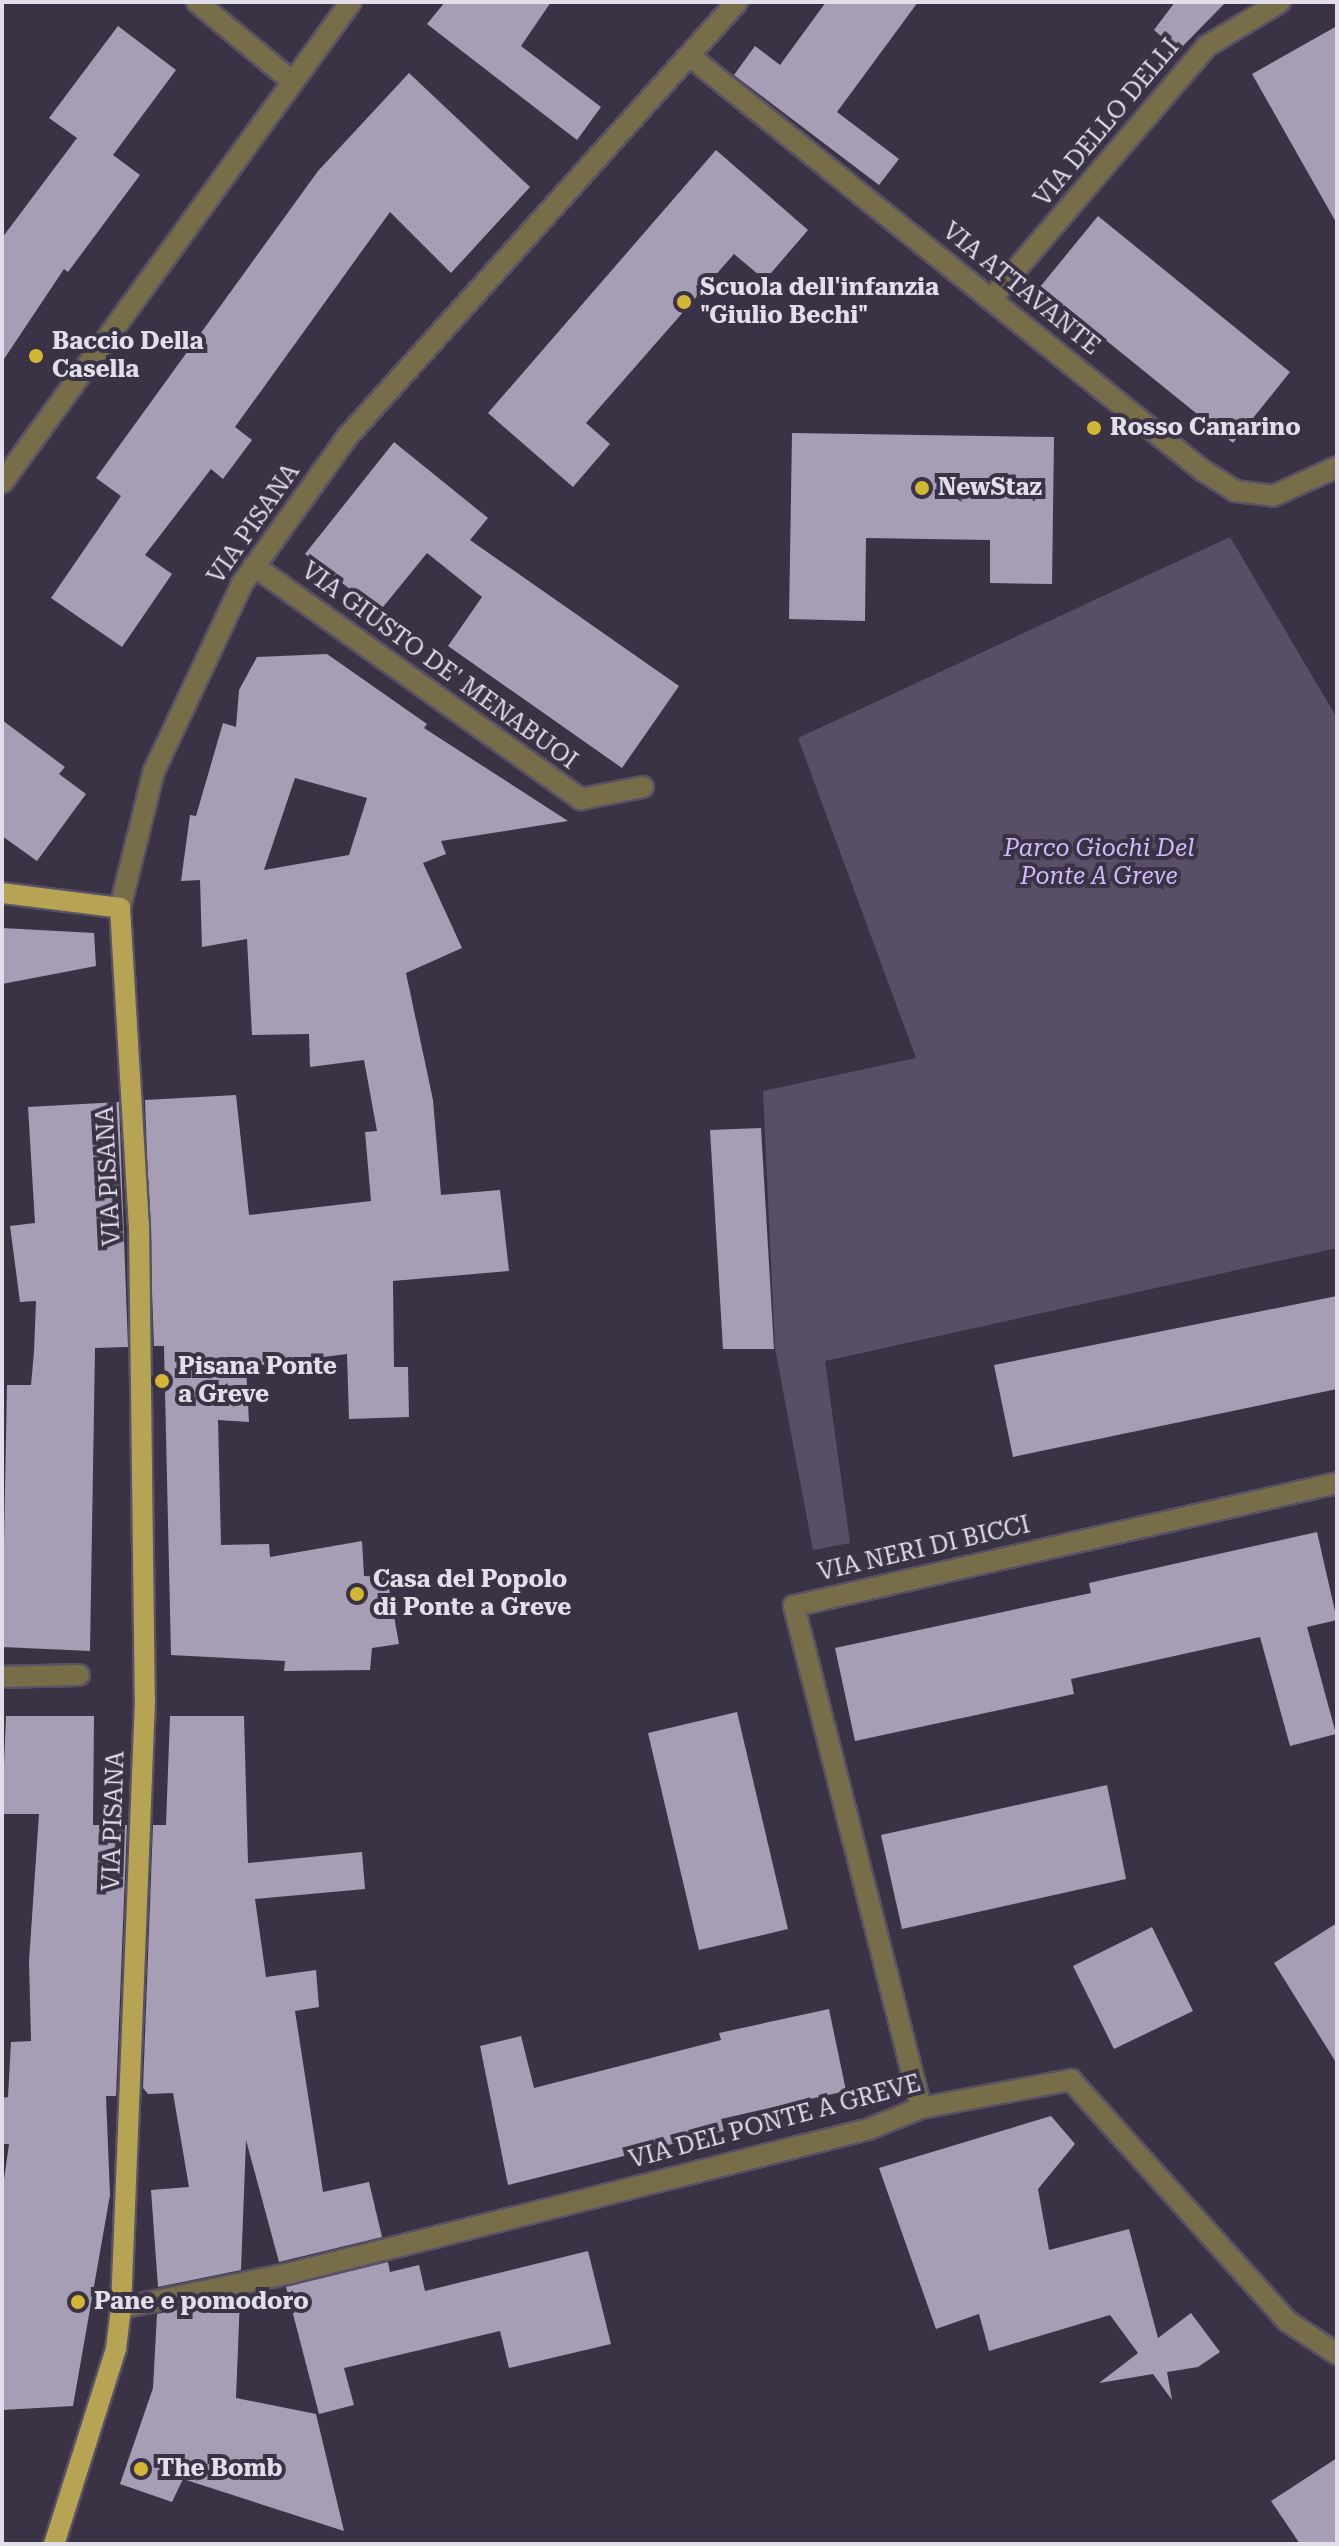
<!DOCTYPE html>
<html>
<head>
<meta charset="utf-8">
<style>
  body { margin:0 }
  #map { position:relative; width:1339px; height:2546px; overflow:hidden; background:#3a3346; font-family:"Roboto Serif",serif }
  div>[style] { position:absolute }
  .green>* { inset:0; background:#584f67 }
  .building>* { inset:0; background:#a69eb4 }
  .roads { filter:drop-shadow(2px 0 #585264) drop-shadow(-2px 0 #585264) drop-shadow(0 2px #585264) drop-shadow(0 -2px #585264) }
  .minor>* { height:20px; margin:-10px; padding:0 10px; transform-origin:10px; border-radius:10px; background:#776e49 }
  .major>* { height:20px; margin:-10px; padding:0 10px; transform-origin:10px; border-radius:10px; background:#b7a354 }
  .dots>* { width:22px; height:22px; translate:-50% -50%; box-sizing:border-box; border:4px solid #3a3346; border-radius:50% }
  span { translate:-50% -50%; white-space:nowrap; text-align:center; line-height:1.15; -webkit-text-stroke:8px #3a3346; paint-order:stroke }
  .street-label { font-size:24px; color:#e2deea }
  .poi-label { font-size:24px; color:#e2deea; font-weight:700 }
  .left { translate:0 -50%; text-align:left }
  .park-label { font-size:24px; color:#d1baf9; font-style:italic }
  .frame { position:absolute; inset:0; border:4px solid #e2deea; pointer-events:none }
</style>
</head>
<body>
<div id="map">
  <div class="green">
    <div style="clip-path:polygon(1230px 537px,1337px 718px,1337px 1248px,825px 1361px,850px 1543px,813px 1550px,775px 1348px,763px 1091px,916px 1058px,798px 738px)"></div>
  </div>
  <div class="building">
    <div style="clip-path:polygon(445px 2px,551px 2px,521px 46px,601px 107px,577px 140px,427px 24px)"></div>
    <div style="clip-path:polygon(826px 2px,918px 2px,837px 112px,899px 159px,879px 185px,734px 75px,755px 46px,780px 65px)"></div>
    <div style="clip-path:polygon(1175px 2px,1226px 2px,1178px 51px,1154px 30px)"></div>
    <div style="clip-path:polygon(118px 26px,176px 70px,113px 155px,140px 175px,68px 272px,64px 269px,2px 362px,2px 238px,77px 138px,49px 118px)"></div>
    <div style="clip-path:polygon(1337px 26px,1337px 224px,1252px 74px)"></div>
    <div style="clip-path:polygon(409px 73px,530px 187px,451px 273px,390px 212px,235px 427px,252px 440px,223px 479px,211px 469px,145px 555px,172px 574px,122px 647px,51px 598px,121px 496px,96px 478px,318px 171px)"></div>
    <div style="clip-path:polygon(716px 150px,808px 230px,765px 280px,734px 254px,586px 423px,610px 444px,573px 487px,488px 413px)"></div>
    <div style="clip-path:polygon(1098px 216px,1290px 372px,1233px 443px,1040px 287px)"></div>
    <div style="clip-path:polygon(792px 433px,1054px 437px,1052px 584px,990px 583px,990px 540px,866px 538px,865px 621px,789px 619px)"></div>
    <div style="clip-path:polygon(394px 442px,488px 518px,470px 540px,679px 686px,622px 768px,448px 646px,482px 597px,427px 553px,379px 612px,305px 554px)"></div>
    <div style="clip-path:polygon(evenodd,327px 654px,427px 724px,424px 728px,568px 821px,441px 841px,446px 854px,423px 863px,462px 948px,406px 973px,433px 1100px,441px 1195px,500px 1190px,509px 1271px,393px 1281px,394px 1367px,408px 1367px,409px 1417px,349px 1419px,347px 1354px,246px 1367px,249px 1422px,218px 1420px,221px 1545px,269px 1544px,270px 1557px,362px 1541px,364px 1576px,387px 1577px,399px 1644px,372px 1648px,370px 1670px,284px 1671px,285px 1661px,171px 1655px,164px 1346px,154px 1346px,145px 1100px,236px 1095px,249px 1215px,371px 1201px,365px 1132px,377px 1131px,364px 1060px,310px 1067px,309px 1034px,252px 1035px,247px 939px,202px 947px,200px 880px,181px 881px,190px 815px,196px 816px,223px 723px,236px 727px,239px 690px,257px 657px,327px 654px,295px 778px,367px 798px,349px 855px,264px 870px,295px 778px)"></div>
    <div style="clip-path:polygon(2px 720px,65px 767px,59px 774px,86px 794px,37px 861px,2px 836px)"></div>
    <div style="clip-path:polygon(2px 928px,94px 933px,96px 966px,2px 984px)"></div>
    <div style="clip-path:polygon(119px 1102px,128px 1347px,95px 1348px,90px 1651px,2px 1647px,7px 1385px,31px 1385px,34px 1352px,36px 1301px,20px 1302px,10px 1226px,35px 1223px,28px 1107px)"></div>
    <div style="clip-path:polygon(761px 1128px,774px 1349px,723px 1349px,710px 1130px)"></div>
    <div style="clip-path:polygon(1337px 1296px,1337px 1389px,1013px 1457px,994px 1365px)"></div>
    <div style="clip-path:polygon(1317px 1532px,1337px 1620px,1307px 1627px,1336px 1734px,1290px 1746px,1260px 1637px,1071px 1679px,1074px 1694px,855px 1741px,835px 1648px,1091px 1593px,1089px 1583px)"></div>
    <div style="clip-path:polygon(737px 1712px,788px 1929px,699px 1950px,648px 1733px)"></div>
    <div style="clip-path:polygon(6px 1716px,94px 1716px,93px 1825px,127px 1825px,116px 2096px,106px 2096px,110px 2195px,73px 2406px,2px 2410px,2px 2194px,9px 2144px,2px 2144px,2px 2098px,8px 2097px,11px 2042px,31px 2041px,29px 1961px,39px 1814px,2px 1814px)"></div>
    <div style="clip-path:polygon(170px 1716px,244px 1716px,248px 1863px,362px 1852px,365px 1889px,255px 1899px,266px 1977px,316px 1970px,319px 2007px,295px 2011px,323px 2192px,369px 2182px,382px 2237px,279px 2262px,246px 2140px,241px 2270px,158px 2287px,151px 2190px,189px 2187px,173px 2093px,148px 2094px,143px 2088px,153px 1825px,166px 1825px)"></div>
    <div style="clip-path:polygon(1107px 1785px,1126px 1879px,902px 1929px,881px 1835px)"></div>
    <div style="clip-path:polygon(1337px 1923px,1337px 2064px,1274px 1963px)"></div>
    <div style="clip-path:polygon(1152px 1927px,1193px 2011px,1114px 2049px,1073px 1966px)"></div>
    <div style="clip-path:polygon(829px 2009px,846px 2091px,721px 2119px,724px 2131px,508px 2185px,480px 2046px,521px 2036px,534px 2088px,721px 2040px,719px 2033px)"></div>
    <div style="clip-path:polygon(1051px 2116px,1075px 2144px,1038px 2189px,1049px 2250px,1129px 2229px,1158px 2338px,1191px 2313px,1220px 2352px,1198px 2367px,1167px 2372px,1172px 2400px,1153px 2374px,1099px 2383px,1138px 2353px,1110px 2315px,989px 2351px,979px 2314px,936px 2329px,879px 2168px)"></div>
    <div style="clip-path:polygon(588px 2251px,611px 2344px,509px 2368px,500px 2331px,344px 2368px,354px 2405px,319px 2414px,286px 2287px,388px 2262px,390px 2272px,419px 2265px,425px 2291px)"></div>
    <div style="clip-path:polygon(240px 2297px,236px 2398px,316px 2414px,344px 2531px,183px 2479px,172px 2502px,120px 2484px,153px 2388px,157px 2314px)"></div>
    <div style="clip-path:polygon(1337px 2458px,1337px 2544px,1300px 2544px,1271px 2501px)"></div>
  </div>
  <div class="roads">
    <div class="minor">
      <div style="left:197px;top:2px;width:125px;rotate:39.8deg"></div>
      <div style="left:691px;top:57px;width:657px;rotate:38.95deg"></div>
      <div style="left:1202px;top:470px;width:39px;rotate:32deg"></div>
      <div style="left:1235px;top:491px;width:38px;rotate:7deg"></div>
      <div style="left:1273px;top:496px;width:70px;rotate:-24.4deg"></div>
      <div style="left:991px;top:299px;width:333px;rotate:-49.5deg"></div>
      <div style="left:1207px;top:46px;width:85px;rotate:-31.1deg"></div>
      <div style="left:2px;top:483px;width:594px;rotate:-54.04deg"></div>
      <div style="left:254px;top:566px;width:402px;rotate:35.5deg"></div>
      <div style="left:581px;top:799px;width:63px;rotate:-11deg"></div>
      <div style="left:120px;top:908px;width:141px;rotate:-76.1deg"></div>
      <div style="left:154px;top:771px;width:207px;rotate:-64.8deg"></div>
      <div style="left:242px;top:584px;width:182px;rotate:-54.4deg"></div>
      <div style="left:348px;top:436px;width:583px;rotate:-48.13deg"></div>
      <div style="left:2px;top:1677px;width:77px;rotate:-1.5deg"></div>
      <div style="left:921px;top:2108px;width:518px;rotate:-104.2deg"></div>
      <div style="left:794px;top:1606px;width:557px;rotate:-12.76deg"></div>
      <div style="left:121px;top:2308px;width:174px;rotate:-11.6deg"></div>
      <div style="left:291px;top:2273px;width:596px;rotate:-13.99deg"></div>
      <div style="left:869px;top:2129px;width:56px;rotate:-22deg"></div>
      <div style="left:921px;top:2108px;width:153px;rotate:-10.6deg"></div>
      <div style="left:1071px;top:2080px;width:324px;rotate:48.1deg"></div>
      <div style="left:1287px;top:2321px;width:60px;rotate:33.4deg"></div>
    </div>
    <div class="major">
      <div style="left:2px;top:893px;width:119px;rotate:7.2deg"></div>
      <div style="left:120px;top:908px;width:318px;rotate:86.6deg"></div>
      <div style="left:139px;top:1225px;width:475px;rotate:89.3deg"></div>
      <div style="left:145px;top:1700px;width:608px;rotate:92.26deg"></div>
      <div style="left:121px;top:2308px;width:41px;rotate:97deg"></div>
      <div style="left:116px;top:2349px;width:205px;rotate:107.6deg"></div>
    </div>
  </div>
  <div class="dots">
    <div style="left:684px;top:302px;background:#d4b635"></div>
    <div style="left:36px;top:356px;background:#d4b635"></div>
    <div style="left:1094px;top:428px;background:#d4b635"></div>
    <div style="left:922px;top:488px;background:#d4b635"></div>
    <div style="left:162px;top:1381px;background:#d4b635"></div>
    <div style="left:357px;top:1594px;background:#d4b635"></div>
    <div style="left:78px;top:2302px;background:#d4b635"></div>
    <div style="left:141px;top:2469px;background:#d4b635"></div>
  </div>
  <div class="street-label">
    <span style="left:1107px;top:123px;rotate:-50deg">VIA DELLO DELLI</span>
    <span style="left:1021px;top:289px;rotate:39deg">VIA ATTAVANTE</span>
    <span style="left:254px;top:524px;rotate:-55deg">VIA PISANA</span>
    <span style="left:439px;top:666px;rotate:36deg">VIA GIUSTO DE' MENABUOI</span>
    <span style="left:109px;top:1176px;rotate:-93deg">VIA PISANA</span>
    <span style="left:924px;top:1549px;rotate:-13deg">VIA NERI DI BICCI</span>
    <span style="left:114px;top:1821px;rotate:-88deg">VIA PISANA</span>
    <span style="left:775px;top:2122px;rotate:-15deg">VIA DEL PONTE A GREVE</span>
  </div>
  <div class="poi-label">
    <span class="left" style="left:700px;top:302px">Scuola dell'infanzia<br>"Giulio Bechi"</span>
    <span class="left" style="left:52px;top:356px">Baccio Della<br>Casella</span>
    <span class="left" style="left:1110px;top:428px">Rosso Canarino</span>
    <span class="left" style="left:938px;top:488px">NewStaz</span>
    <span class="left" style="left:178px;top:1381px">Pisana Ponte<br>a Greve</span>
    <span class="left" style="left:373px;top:1594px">Casa del Popolo<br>di Ponte a Greve</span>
    <span class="left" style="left:94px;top:2302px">Pane e pomodoro</span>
    <span class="left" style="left:157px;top:2469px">The Bomb</span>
  </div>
  <div class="park-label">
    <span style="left:1099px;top:863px">Parco Giochi Del<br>Ponte A Greve</span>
  </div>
  <div class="frame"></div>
</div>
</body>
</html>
